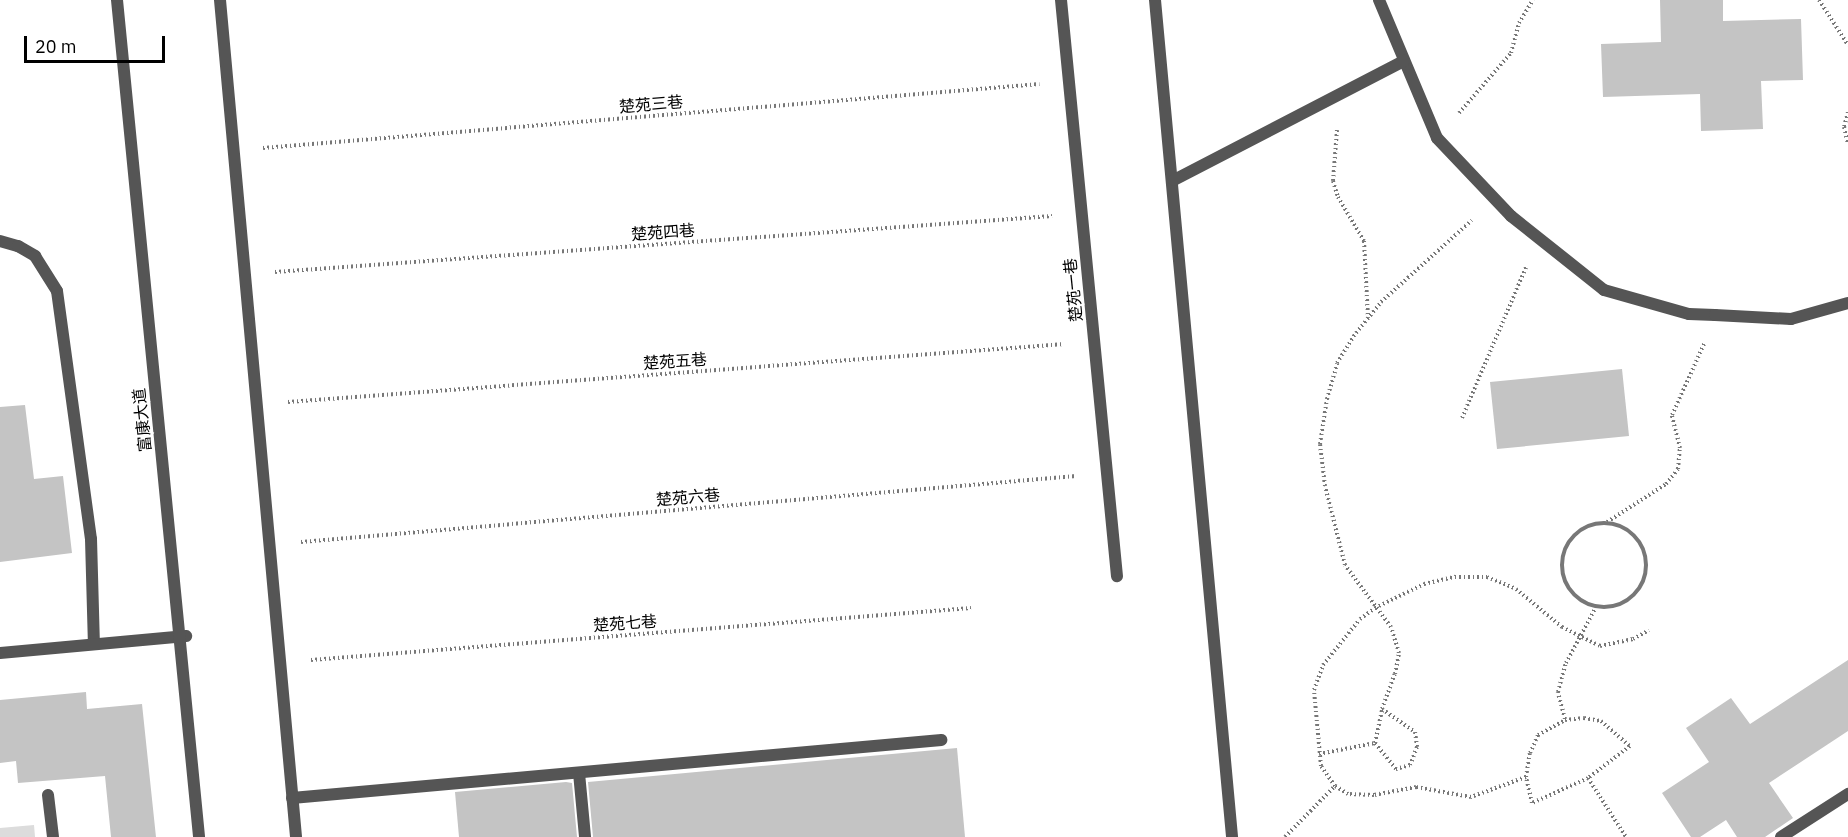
<!DOCTYPE html>
<html>
<head>
<meta charset="utf-8">
<style>
  body { margin:0 }
  #map { position:relative; width:1848px; height:837px; overflow:hidden; background:#fff; font-family:"IBM Plex Sans","Noto Sans SC",sans-serif }
  div>[style] { position:absolute }
  .green>* { inset:0; background:#dcdcdc }
  .building>* { inset:0; background:#c4c4c4 }
  .path>* { height:4px; margin-top:-2px; transform-origin:0; background:repeating-linear-gradient(90deg,#777 0 1.5px,transparent 0 4.5px) }
  .path>.ring { margin:-2px; padding:0; box-sizing:content-box; background:none; border:4px solid #777; border-radius:50% }
  .service>* { height:12px; margin:-6px; padding:0 6px; transform-origin:6px; border-radius:6px; background:#555 }
  .tertiary>* { height:12px; margin:-6px; padding:0 6px; transform-origin:6px; border-radius:6px; background:#555 }
  span { translate:-50% -50%; white-space:nowrap; text-align:center; line-height:1.15; -webkit-text-stroke:4.5px #fff; paint-order:stroke }
  .street-label { font-size:16px; color:#000 }
  .scale { position:absolute; left:24px; top:36px; width:141px; height:27px; box-sizing:border-box; border:3px solid #000; border-top:0; padding-left:8px; font-size:18px; line-height:21px; white-space:nowrap; color:#000; -webkit-text-stroke:4px #fff; paint-order:stroke }
</style>
</head>
<body>
<div id="map">
  <div class="green">
    <div style="clip-path:polygon(34px 825px,35px 837px,0 837px,0 828px)"></div>
  </div>
  <div class="building">
    <div style="clip-path:polygon(1660px 0,1723px 0,1723px 21px,1801px 19px,1803px 80px,1761px 81px,1763px 129px,1701px 131px,1700px 94px,1603px 97px,1601px 44px,1661px 42px)"></div>
    <div style="clip-path:polygon(1622px 369px,1629px 436px,1497px 449px,1490px 382px)"></div>
    <div style="clip-path:polygon(25px 405px,34px 479px,63px 476px,72px 553px,0 562px,0 407px)"></div>
    <div style="clip-path:polygon(1848px 660px,1848px 731px,1769px 783px,1793px 818px,1765px 837px,1737px 837px,1726px 820px,1700px 837px,1691px 837px,1662px 793px,1709px 762px,1686px 728px,1731px 698px,1750px 724px)"></div>
    <div style="clip-path:polygon(86px 692px,87px 709px,142px 704px,156px 837px,111px 837px,105px 776px,18px 783px,16px 761px,0 763px,0 700px)"></div>
    <div style="clip-path:polygon(957px 748px,965px 837px,593px 837px,588px 782px)"></div>
    <div style="clip-path:polygon(566px 782px,572px 783px,577px 837px,459px 837px,455px 792px)"></div>
  </div>
  <div class="path">
    <div style="left:1819px;top:0;width:54px;rotate:57.2deg"></div>
    <div style="left:1848px;top:112px;width:16px;rotate:105deg"></div>
    <div style="left:1844px;top:127px;width:18px;rotate:77deg"></div>
    <div style="left:1459px;top:113px;width:79px;rotate:-49.1deg"></div>
    <div style="left:1511px;top:53px;width:31px;rotate:-75deg"></div>
    <div style="left:1519px;top:23px;width:27px;rotate:-59deg"></div>
    <div style="left:1337px;top:130px;width:51px;rotate:94.5deg"></div>
    <div style="left:1333px;top:181px;width:17px;rotate:73deg"></div>
    <div style="left:1338px;top:197px;width:51px;rotate:59.4deg"></div>
    <div style="left:1364px;top:241px;width:77px;rotate:87deg"></div>
    <div style="left:263px;top:148px;width:779px;rotate:-4.71deg"></div>
    <div style="left:275px;top:272px;width:779px;rotate:-4.12deg"></div>
    <div style="left:288px;top:402px;width:778px;rotate:-4.27deg"></div>
    <div style="left:1462px;top:418px;width:164px;rotate:-67deg"></div>
    <div style="left:1607px;top:522px;width:70px;rotate:-32.8deg"></div>
    <div style="left:1666px;top:484px;width:19px;rotate:-51deg"></div>
    <div style="left:1678px;top:469px;width:21px;rotate:-85deg"></div>
    <div style="left:1680px;top:448px;width:34px;rotate:-104deg"></div>
    <div style="left:1672px;top:415px;width:78px;rotate:-65.7deg"></div>
    <div class="ring" style="left:1562px;top:523px;width:80px;height:80px"></div>
    <div style="left:301px;top:542px;width:778px;rotate:-4.87deg"></div>
    <div style="left:311px;top:660px;width:662px;rotate:-4.5deg"></div>
    <div style="left:1382px;top:709px;width:40px;rotate:34.9deg"></div>
    <div style="left:1415px;top:732px;width:15px;rotate:82deg"></div>
    <div style="left:1417px;top:747px;width:19px;rotate:111deg"></div>
    <div style="left:1410px;top:765px;width:15px;rotate:164deg"></div>
    <div style="left:1396px;top:769px;width:33px;rotate:-129deg"></div>
    <div style="left:1375px;top:743px;width:35px;rotate:-78deg"></div>
    <div style="left:1382px;top:709px;width:37px;rotate:-70deg"></div>
    <div style="left:1395px;top:674px;width:21px;rotate:-79deg"></div>
    <div style="left:1399px;top:653px;width:27px;rotate:-107deg"></div>
    <div style="left:1391px;top:627px;width:77px;rotate:-126.6deg"></div>
    <div style="left:1345px;top:565px;width:81px;rotate:-104.2deg"></div>
    <div style="left:1325px;top:486px;width:42px;rotate:-96.8deg"></div>
    <div style="left:1320px;top:444px;width:46px;rotate:-81.2deg"></div>
    <div style="left:1327px;top:399px;width:37px;rotate:-74deg"></div>
    <div style="left:1337px;top:363px;width:36px;rotate:-58deg"></div>
    <div style="left:1356px;top:333px;width:40px;rotate:-51deg"></div>
    <div style="left:1381px;top:302px;width:122px;rotate:-42deg"></div>
    <div style="left:1584px;top:718px;width:17px;rotate:10deg"></div>
    <div style="left:1601px;top:721px;width:38px;rotate:41deg"></div>
    <div style="left:1630px;top:746px;width:53px;rotate:142.7deg"></div>
    <div style="left:1588px;top:778px;width:61px;rotate:155.9deg"></div>
    <div style="left:1532px;top:803px;width:27px;rotate:-103deg"></div>
    <div style="left:1526px;top:777px;width:24px;rotate:-81deg"></div>
    <div style="left:1530px;top:753px;width:20px;rotate:-66deg"></div>
    <div style="left:1538px;top:735px;width:31px;rotate:-29deg"></div>
    <div style="left:1565px;top:720px;width:19px;rotate:-6deg"></div>
    <div style="left:1565px;top:719px;width:28px;rotate:-105deg"></div>
    <div style="left:1558px;top:692px;width:30px;rotate:-75deg"></div>
    <div style="left:1566px;top:663px;width:64px;rotate:-61.8deg"></div>
    <div style="left:1319px;top:754px;width:57px;rotate:-11.1deg"></div>
    <div style="left:1526px;top:777px;width:59px;rotate:160deg"></div>
    <div style="left:1471px;top:797px;width:56px;rotate:-169.7deg"></div>
    <div style="left:1416px;top:787px;width:43px;rotate:169.2deg"></div>
    <div style="left:1374px;top:795px;width:26px;rotate:-178deg"></div>
    <div style="left:1348px;top:794px;width:15px;rotate:-148deg"></div>
    <div style="left:1335px;top:786px;width:24px;rotate:-125deg"></div>
    <div style="left:1321px;top:766px;width:76px;rotate:-95.3deg"></div>
    <div style="left:1314px;top:690px;width:27px;rotate:-70deg"></div>
    <div style="left:1323px;top:665px;width:59px;rotate:-51.2deg"></div>
    <div style="left:1360px;top:619px;width:19px;rotate:-36deg"></div>
    <div style="left:1375px;top:608px;width:55px;rotate:-26.1deg"></div>
    <div style="left:1424px;top:584px;width:32px;rotate:-13deg"></div>
    <div style="left:1455px;top:577px;width:32px"></div>
    <div style="left:1487px;top:577px;width:31px;rotate:22deg"></div>
    <div style="left:1516px;top:589px;width:60px;rotate:39.6deg"></div>
    <div style="left:1562px;top:627px;width:42px;rotate:26.6deg"></div>
    <div style="left:1600px;top:646px;width:34px;rotate:-12deg"></div>
    <div style="left:1633px;top:639px;width:18px;rotate:-29deg"></div>
    <div style="left:1588px;top:778px;width:70px;rotate:57.2deg"></div>
    <div style="left:1285px;top:837px;width:71px;rotate:-45.6deg"></div>
  </div>
  <div class="service">
    <div style="left:1061px;top:0;width:579px;rotate:84.45deg"></div>
    <div style="left:1155px;top:0;width:841px;rotate:84.74deg"></div>
    <div style="left:1379px;top:0;width:150px;rotate:67.2deg"></div>
    <div style="left:1437px;top:138px;width:108px;rotate:46.5deg"></div>
    <div style="left:1511px;top:216px;width:119px;rotate:38.5deg"></div>
    <div style="left:1604px;top:290px;width:88px;rotate:15.8deg"></div>
    <div style="left:1689px;top:314px;width:26px;rotate:2deg"></div>
    <div style="left:1715px;top:315px;width:76px;rotate:3deg"></div>
    <div style="left:1791px;top:319px;width:59px;rotate:-15.7deg"></div>
    <div style="left:1174px;top:180px;width:259px;rotate:-27.4deg"></div>
    <div style="left:0;top:241px;width:19px;rotate:16deg"></div>
    <div style="left:18px;top:246px;width:20px;rotate:30deg"></div>
    <div style="left:35px;top:256px;width:41px;rotate:57.8deg"></div>
    <div style="left:57px;top:291px;width:250px;rotate:82.2deg"></div>
    <div style="left:91px;top:539px;width:105px;rotate:88.4deg"></div>
    <div style="left:0;top:653px;width:187px;rotate:-5.2deg"></div>
    <div style="left:579px;top:773px;width:64px;rotate:84.6deg"></div>
    <div style="left:48px;top:795px;width:42px;rotate:83.2deg"></div>
    <div style="left:292px;top:798px;width:652px;rotate:-5.11deg"></div>
    <div style="left:1781px;top:837px;width:80px;rotate:-32.7deg"></div>
  </div>
  <div class="tertiary">
    <div style="left:117px;top:0;width:841px;rotate:84.4deg"></div>
    <div style="left:220px;top:0;width:840px;rotate:84.81deg"></div>
  </div>
  <div class="street-label">
    <span style="left:651px;top:104px;rotate:-5deg">楚苑三巷</span>
    <span style="left:663px;top:232px;rotate:-4deg">楚苑四巷</span>
    <span style="left:1073px;top:290px;rotate:-96deg">楚苑一巷</span>
    <span style="left:675px;top:361px;rotate:-4deg">楚苑五巷</span>
    <span style="left:142px;top:420px;rotate:-96deg">富康大道</span>
    <span style="left:688px;top:497px;rotate:-5deg">楚苑六巷</span>
    <span style="left:625px;top:623px;rotate:-4deg">楚苑七巷</span>
  </div>
  <div class="scale">20 m</div>
</div>
</body>
</html>
